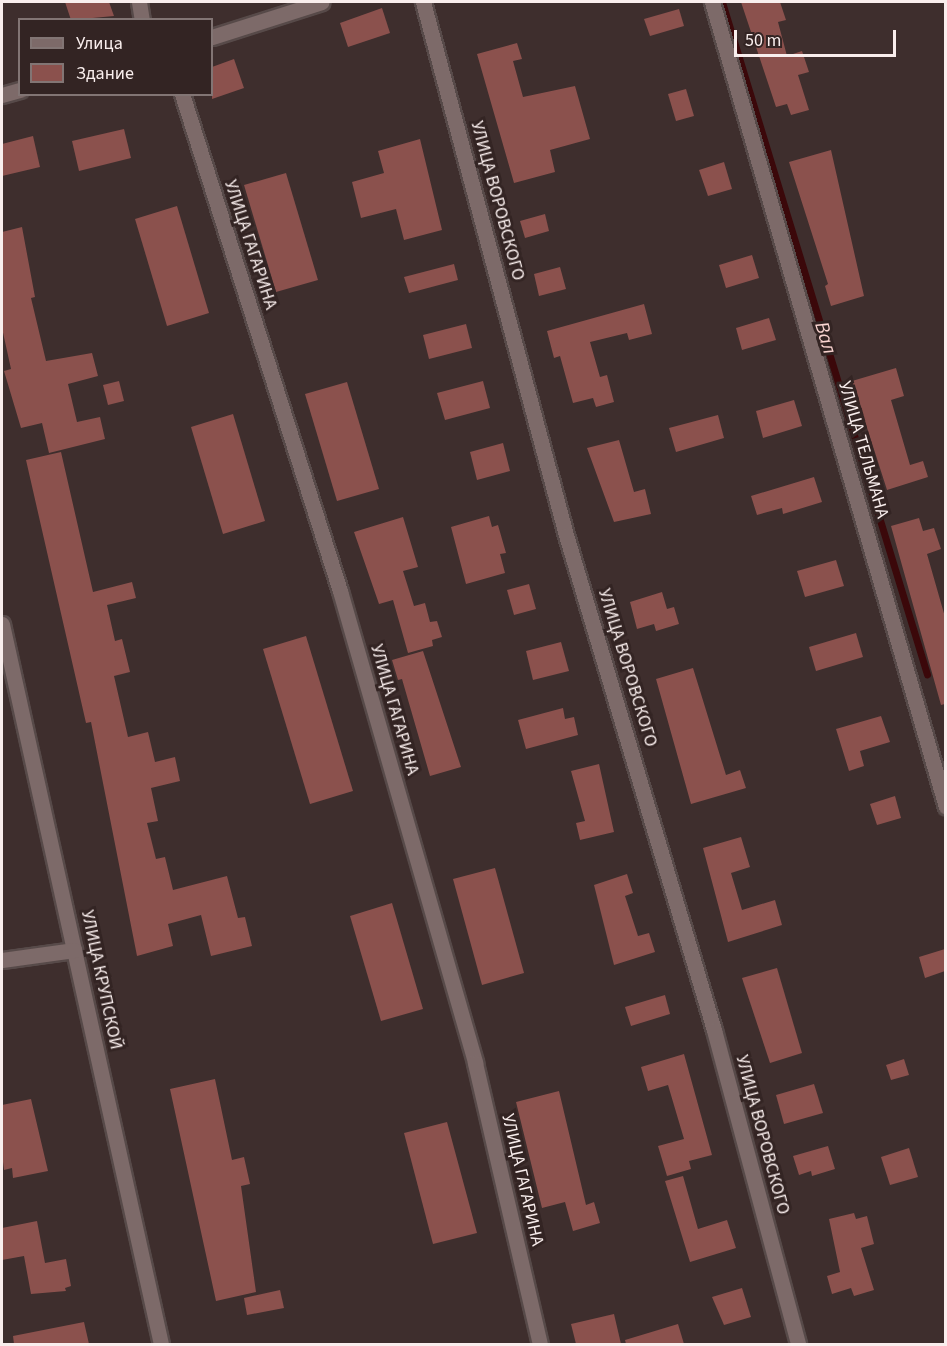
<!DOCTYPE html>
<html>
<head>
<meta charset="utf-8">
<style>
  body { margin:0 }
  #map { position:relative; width:947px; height:1346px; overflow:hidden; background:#3e2e2d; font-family:"Source Sans 3",sans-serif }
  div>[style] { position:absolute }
  .stream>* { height:7px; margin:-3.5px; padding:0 3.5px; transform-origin:3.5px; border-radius:3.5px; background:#3b080a }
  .building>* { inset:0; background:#8b514d }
  .roads { filter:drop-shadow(2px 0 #574a49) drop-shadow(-2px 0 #574a49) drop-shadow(0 2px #574a49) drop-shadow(0 -2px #574a49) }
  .street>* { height:15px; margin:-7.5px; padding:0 7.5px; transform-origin:7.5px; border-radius:7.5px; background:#7d6a69 }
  span { translate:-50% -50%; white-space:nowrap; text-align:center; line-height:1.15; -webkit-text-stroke:6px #332423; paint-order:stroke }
  .street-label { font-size:18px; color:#f9eeed }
  .water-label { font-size:20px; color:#fad4d0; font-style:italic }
  .frame { position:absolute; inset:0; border:3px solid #f9eeed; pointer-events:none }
  .legend { position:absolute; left:18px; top:18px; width:195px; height:78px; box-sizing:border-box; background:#332423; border:2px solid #827574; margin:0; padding:8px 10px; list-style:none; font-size:18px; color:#f9eeed }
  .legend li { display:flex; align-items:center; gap:12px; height:30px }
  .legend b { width:30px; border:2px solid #827574 }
  .scale { position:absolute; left:734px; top:30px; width:162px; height:27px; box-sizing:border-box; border:3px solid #f9eeed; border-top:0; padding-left:8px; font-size:18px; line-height:21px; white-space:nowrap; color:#f9eeed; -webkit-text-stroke:4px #332423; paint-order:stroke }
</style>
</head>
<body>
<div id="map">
  <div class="stream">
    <div style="left:722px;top:2px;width:703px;rotate:73.04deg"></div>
  </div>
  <div class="building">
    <div style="clip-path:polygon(65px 2px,109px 2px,114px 16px,71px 20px)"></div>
    <div style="clip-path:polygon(741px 2px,780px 2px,786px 20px,778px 22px,787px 56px,802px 51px,809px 72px,798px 75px,809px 110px,791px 115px,787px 104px,776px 107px)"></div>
    <div style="clip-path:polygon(382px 8px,390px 33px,348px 47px,340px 23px)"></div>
    <div style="clip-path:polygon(679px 9px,684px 26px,650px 36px,644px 19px)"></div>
    <div style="clip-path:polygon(517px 43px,522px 59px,513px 61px,523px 97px,575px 86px,590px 139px,550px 150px,555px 172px,514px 183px,477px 54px)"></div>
    <div style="clip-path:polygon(234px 59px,244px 88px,212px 99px,212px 67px)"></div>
    <div style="clip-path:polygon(686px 89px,694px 116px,676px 121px,668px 94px)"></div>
    <div style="clip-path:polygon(124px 129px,131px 158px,79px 171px,72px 141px)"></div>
    <div style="clip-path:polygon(33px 136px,40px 167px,2px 176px,2px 144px)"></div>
    <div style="clip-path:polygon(420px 139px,442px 230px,404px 240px,396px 209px,361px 218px,352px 182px,384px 173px,378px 151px)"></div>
    <div style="clip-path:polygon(831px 150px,864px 296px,831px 306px,825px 286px,828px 284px,789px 162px)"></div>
    <div style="clip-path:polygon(724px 162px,732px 189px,708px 196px,699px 170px)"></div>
    <div style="clip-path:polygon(286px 173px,318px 280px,276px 292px,244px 185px)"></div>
    <div style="clip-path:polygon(177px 206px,209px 313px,167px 326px,135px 219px)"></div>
    <div style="clip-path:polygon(545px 214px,549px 231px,525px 238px,520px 221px)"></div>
    <div style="clip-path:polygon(22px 227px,35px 297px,31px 298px,46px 361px,92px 353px,98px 376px,68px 384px,77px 422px,100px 417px,105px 439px,49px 453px,42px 423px,21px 428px,4px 371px,11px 369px,2px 328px,2px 232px)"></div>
    <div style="clip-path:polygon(752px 255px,759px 278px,726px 288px,719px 265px)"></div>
    <div style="clip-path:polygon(454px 264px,458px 280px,409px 293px,404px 277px)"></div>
    <div style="clip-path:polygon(560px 267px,566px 289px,539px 296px,534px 274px)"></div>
    <div style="clip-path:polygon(644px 304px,652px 334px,629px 340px,627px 333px,590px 342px,600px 377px,607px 375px,614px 402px,596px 407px,593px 398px,573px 403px,560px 356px,554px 358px,547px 331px)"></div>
    <div style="clip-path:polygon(769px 318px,776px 340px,742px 350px,736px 328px)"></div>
    <div style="clip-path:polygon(466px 324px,472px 348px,429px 359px,423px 335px)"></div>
    <div style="clip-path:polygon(896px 368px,904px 396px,891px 400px,910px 465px,923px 461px,928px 477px,887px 490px,852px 381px)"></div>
    <div style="clip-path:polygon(119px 381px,124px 401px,108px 405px,103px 385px)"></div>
    <div style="clip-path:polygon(483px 381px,490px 408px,445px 420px,437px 393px)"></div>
    <div style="clip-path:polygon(347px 382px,379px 489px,337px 501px,305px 394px)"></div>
    <div style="clip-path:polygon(794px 400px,802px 426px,763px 438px,756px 411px)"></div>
    <div style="clip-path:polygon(233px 414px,265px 521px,223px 534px,191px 427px)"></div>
    <div style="clip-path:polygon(718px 415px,724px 438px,676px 452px,669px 428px)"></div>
    <div style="clip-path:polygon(619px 440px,634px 492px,645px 489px,651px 514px,614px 522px,587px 448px)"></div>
    <div style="clip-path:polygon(503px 443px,510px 471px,477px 480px,470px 452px)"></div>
    <div style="clip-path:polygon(61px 452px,93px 592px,132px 582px,136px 598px,107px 605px,115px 641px,122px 639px,130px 672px,114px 676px,128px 737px,148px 732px,155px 762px,175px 757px,180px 781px,151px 788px,158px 821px,147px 823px,156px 859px,165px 857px,173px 890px,227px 876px,238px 918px,245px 917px,252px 946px,211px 956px,201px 915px,168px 924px,173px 946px,137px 956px,91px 722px,86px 723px,26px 460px)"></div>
    <div style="clip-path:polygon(814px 477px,822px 502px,783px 514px,782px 508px,757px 515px,751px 496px)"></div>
    <div style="clip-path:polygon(489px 516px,492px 527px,498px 525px,506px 553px,500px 554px,505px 573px,466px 584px,451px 527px)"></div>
    <div style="clip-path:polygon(403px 517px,418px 567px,403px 571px,414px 606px,425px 603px,430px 622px,437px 621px,442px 637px,432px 640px,433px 646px,408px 653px,393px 600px,379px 604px,354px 532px)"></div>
    <div style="clip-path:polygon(919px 518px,923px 531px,934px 528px,941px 549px,927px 554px,945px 617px,945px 704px,941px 705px,891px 526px)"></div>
    <div style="clip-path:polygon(836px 560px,844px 586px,805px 597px,797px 571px)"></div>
    <div style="clip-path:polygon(529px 584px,536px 609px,514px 615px,507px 590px)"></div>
    <div style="clip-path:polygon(662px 592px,667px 609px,674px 607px,679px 624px,656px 631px,654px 624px,637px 629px,630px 602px)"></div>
    <div style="clip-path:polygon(856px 633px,863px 657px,816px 671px,809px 647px)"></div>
    <div style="clip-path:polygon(306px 636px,353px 791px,310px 804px,263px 649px)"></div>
    <div style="clip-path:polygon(561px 642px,569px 671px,533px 680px,526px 651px)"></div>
    <div style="clip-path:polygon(423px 651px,461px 767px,430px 776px,402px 679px,398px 680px,392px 660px)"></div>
    <div style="clip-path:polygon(693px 668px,726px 775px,740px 770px,746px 788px,691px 804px,656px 679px)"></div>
    <div style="clip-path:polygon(563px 708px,565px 719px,574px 717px,578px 735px,526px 749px,518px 720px)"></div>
    <div style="clip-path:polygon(881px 716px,890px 742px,860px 751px,864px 766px,849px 771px,836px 729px)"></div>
    <div style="clip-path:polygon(599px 764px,614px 832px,580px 840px,576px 823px,585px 821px,571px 771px)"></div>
    <div style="clip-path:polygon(895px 796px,901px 818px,877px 825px,870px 804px)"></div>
    <div style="clip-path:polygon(741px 837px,750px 867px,731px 873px,742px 910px,775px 900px,782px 925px,728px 942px,703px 848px)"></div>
    <div style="clip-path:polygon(495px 868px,524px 973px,482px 985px,453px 879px)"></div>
    <div style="clip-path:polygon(627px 874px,633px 893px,625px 896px,638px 936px,649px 933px,655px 952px,614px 965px,594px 885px)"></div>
    <div style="clip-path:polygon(392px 903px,423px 1009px,381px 1021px,350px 916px)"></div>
    <div style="clip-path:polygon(945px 949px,945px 971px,925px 978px,919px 957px)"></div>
    <div style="clip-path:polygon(777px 968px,802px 1053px,770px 1063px,742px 978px)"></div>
    <div style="clip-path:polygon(665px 995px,670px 1014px,631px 1026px,625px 1007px)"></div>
    <div style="clip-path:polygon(684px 1054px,712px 1155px,689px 1161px,691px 1169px,667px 1176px,658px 1146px,684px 1139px,668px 1085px,648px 1091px,641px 1067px)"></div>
    <div style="clip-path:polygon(904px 1059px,909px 1075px,891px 1080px,886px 1065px)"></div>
    <div style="clip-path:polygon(215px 1079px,232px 1160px,244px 1157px,250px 1184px,241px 1186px,256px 1292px,216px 1301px,170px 1089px)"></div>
    <div style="clip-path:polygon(814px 1084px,823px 1113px,784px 1124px,776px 1095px)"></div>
    <div style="clip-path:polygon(559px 1091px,586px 1205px,594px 1202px,600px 1223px,573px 1231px,565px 1202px,542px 1208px,516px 1102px)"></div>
    <div style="clip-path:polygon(31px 1099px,48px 1171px,13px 1178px,12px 1168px,4px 1170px,2px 1154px,2px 1105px)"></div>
    <div style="clip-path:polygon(447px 1122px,477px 1233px,433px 1244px,404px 1133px)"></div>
    <div style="clip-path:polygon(828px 1146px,835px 1169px,812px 1176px,811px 1171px,799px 1175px,793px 1156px)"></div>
    <div style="clip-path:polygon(909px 1148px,918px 1177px,890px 1185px,881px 1157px)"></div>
    <div style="clip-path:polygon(683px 1176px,698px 1229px,727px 1220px,736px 1248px,690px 1262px,665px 1181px)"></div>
    <div style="clip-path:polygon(854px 1213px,856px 1219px,867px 1216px,874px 1244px,861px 1248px,874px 1290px,854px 1296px,851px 1288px,832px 1294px,827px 1276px,840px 1272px,829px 1219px)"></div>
    <div style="clip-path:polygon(37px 1221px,45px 1263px,66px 1259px,71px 1286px,65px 1288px,66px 1291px,31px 1294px,24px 1256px,2px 1260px,2px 1228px)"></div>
    <div style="clip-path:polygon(742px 1288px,751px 1317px,724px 1325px,712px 1297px)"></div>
    <div style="clip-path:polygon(280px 1290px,284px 1308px,247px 1315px,244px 1298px)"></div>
    <div style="clip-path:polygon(614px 1314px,621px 1344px,576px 1344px,571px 1324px)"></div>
    <div style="clip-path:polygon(84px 1322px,89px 1344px,14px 1344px,13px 1336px)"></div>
    <div style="clip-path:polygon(678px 1324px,684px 1344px,626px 1344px,625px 1340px)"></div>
  </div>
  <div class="roads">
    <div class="street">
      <div style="left:139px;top:2px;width:18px;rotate:81deg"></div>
      <div style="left:423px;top:2px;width:552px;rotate:74.98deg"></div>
      <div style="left:566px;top:535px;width:517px;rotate:73.35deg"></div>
      <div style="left:714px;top:1030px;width:325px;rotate:75deg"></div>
      <div style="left:712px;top:2px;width:838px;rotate:73.79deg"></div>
      <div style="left:212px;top:37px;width:115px;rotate:-17.7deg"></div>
      <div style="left:182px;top:94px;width:522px;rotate:72.36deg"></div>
      <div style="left:340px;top:591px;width:491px;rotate:74deg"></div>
      <div style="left:475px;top:1063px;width:288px;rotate:77deg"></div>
      <div style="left:2px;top:95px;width:19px;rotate:-16deg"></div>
      <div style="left:2px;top:624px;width:737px;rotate:77.55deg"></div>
      <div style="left:2px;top:960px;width:73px;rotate:-7.9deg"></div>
    </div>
  </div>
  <div class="street-label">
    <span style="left:497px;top:201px;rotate:75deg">УЛИЦА ВОРОВСКОГО</span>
    <span style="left:250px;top:245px;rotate:72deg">УЛИЦА ГАГАРИНА</span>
    <span style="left:863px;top:450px;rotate:74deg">УЛИЦА ТЕЛЬМАНА</span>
    <span style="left:627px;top:668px;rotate:73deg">УЛИЦА ВОРОВСКОГО</span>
    <span style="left:394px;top:710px;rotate:74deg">УЛИЦА ГАГАРИНА</span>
    <span style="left:101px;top:980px;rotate:78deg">УЛИЦА КРУПСКОЙ</span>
    <span style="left:762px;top:1135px;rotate:75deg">УЛИЦА ВОРОВСКОГО</span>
    <span style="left:522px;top:1180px;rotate:77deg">УЛИЦА ГАГАРИНА</span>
  </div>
  <div class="water-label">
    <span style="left:825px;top:338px;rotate:73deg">Вал</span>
  </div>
  <div class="frame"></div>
  <ul class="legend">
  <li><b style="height:8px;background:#7d6a69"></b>Улица</li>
  <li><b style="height:16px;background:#8b514d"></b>Здание</li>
  </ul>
  <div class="scale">50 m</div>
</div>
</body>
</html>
